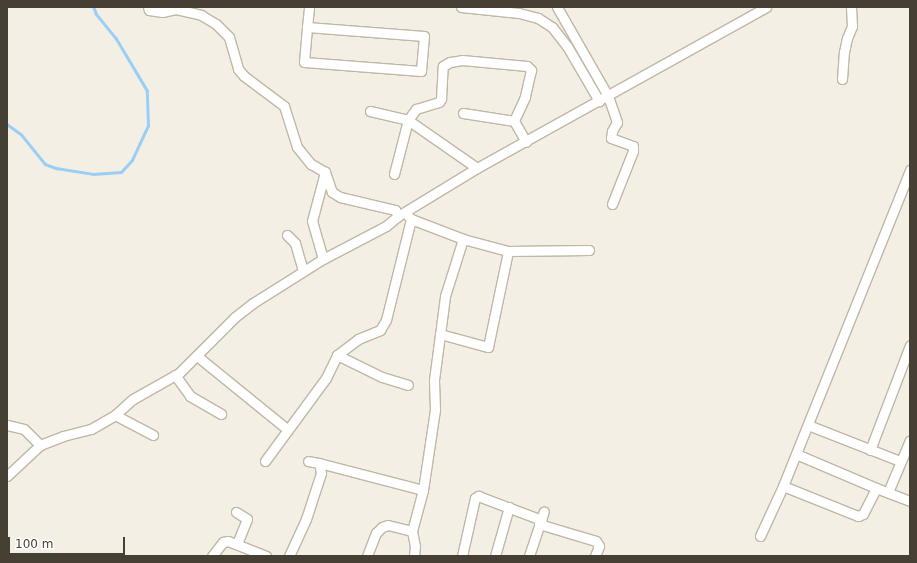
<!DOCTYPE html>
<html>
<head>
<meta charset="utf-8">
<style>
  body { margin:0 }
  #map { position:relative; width:917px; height:563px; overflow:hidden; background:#f4efe4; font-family:"DejaVu Sans",sans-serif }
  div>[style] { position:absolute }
  .stream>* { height:2.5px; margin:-1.25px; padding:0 1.25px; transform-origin:1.25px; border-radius:1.25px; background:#99cff7 }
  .roads { filter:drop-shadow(1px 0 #c0b7a5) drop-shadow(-1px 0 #c0b7a5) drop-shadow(0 1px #c0b7a5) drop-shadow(0 -1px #c0b7a5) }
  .street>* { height:9px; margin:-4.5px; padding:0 4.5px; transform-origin:4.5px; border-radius:4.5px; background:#fff }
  span { translate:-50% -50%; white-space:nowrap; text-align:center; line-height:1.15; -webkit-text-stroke:3.5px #fff; paint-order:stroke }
  .frame { position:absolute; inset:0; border:8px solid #463f33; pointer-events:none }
  .scale { position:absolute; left:8px; top:537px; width:117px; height:18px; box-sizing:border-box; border:2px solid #463f33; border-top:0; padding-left:5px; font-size:12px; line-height:14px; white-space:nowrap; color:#463f33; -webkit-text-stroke:3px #fff; paint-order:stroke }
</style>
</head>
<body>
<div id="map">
  <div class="stream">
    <div style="left:7px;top:124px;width:17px;rotate:36deg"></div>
    <div style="left:21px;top:134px;width:38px;rotate:51deg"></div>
    <div style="left:45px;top:164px;width:12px;rotate:20deg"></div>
    <div style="left:56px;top:168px;width:37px;rotate:9deg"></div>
    <div style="left:93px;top:174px;width:28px;rotate:-4deg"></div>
    <div style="left:121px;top:172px;width:16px;rotate:-47deg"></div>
    <div style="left:132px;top:160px;width:38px;rotate:-65deg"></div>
    <div style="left:148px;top:126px;width:35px;rotate:-92deg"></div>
    <div style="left:147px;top:91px;width:61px;rotate:-120.8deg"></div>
    <div style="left:116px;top:39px;width:32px;rotate:-129deg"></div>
    <div style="left:96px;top:14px;width:8px;rotate:-113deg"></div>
  </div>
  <div class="roads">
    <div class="street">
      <div style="left:148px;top:7px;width:3px;rotate:72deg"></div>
      <div style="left:149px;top:10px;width:13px;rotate:9deg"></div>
      <div style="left:162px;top:12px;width:14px;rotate:-12deg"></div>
      <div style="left:176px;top:9px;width:26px;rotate:13deg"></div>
      <div style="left:201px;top:15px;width:17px;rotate:31deg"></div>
      <div style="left:216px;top:24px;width:18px;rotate:45deg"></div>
      <div style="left:229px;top:37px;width:33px;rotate:74deg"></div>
      <div style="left:238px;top:69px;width:9px;rotate:49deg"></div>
      <div style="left:244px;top:76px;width:50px;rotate:36.9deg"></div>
      <div style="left:284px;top:106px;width:43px;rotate:72.4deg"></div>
      <div style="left:297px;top:147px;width:22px;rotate:51deg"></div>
      <div style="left:311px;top:164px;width:16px;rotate:30deg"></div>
      <div style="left:325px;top:172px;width:21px;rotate:71deg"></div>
      <div style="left:332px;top:192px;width:9px;rotate:32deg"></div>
      <div style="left:340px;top:197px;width:57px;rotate:13.3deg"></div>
      <div style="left:395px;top:210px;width:7px;rotate:63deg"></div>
      <div style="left:461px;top:7px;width:58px;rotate:5.9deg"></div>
      <div style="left:519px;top:13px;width:20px;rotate:15deg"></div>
      <div style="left:538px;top:18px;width:17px;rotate:33deg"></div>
      <div style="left:552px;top:27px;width:24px;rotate:52deg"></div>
      <div style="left:567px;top:46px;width:64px;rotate:59.8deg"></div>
      <div style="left:557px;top:7px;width:103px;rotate:60.2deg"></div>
      <div style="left:608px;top:96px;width:28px;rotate:71deg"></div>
      <div style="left:617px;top:122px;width:10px;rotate:119deg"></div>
      <div style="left:612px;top:131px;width:7px;rotate:98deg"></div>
      <div style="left:611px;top:138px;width:23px;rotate:20deg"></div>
      <div style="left:633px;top:146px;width:5px;rotate:90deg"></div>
      <div style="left:633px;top:151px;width:57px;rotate:111.6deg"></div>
      <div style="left:307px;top:27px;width:117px;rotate:4.4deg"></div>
      <div style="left:424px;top:36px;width:35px;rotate:95deg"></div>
      <div style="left:421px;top:71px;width:117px;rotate:-175.6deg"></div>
      <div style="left:304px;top:62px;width:35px;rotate:-85deg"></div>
      <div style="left:307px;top:27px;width:19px;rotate:-84deg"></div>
      <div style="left:842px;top:79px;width:27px;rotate:-86deg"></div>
      <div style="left:844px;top:52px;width:14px;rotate:-78deg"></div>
      <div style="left:847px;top:38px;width:13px;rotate:-67deg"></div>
      <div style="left:852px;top:26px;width:19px;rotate:-93deg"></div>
      <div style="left:370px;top:111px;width:39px;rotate:13deg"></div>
      <div style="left:408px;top:120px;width:84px;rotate:34.8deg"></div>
      <div style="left:463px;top:113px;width:52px;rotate:8.9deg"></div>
      <div style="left:394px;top:174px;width:56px;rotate:-75.5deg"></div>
      <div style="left:408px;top:120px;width:14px;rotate:-54deg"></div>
      <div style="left:416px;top:109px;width:24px;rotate:-17deg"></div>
      <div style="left:439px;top:102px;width:4px;rotate:-56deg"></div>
      <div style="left:441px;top:99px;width:33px;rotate:-87deg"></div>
      <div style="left:443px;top:66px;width:8px;rotate:-30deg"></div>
      <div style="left:450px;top:62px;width:12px;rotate:-9deg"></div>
      <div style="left:462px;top:60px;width:65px;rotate:5.3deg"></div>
      <div style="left:527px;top:66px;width:6px;rotate:45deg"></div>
      <div style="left:531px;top:70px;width:28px;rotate:103deg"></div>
      <div style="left:525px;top:97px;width:26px;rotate:115deg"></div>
      <div style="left:514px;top:121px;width:24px;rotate:60deg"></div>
      <div style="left:411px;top:219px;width:56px;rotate:21deg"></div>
      <div style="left:463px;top:239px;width:47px;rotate:14.9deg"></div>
      <div style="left:508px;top:251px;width:81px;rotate:-0.7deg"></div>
      <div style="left:287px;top:235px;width:11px;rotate:45deg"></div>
      <div style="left:295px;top:243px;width:29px;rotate:74deg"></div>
      <div style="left:323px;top:259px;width:40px;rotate:-106deg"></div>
      <div style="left:312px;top:221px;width:51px;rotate:-75.1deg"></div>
      <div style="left:440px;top:334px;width:50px;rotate:15.2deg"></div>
      <div style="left:488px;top:347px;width:98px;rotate:-78.2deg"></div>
      <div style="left:337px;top:355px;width:26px;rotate:-37deg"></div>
      <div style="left:358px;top:339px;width:24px;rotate:-22deg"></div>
      <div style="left:380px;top:330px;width:12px;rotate:-59deg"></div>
      <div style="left:386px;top:320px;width:104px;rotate:-76.1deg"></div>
      <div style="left:411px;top:219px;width:4px;rotate:-135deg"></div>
      <div style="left:197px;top:356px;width:117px;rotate:39.1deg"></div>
      <div style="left:175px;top:375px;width:26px;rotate:54deg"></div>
      <div style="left:190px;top:396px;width:36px;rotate:30deg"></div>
      <div style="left:115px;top:415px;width:43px;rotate:27.8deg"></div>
      <div style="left:7px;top:425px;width:17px;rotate:13deg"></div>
      <div style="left:24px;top:429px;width:23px;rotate:45deg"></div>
      <div style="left:808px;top:425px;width:99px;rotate:21.4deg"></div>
      <div style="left:870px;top:450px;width:112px;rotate:-69.1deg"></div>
      <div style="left:796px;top:454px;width:87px;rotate:23deg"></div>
      <div style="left:265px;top:461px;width:103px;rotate:-53.7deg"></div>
      <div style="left:326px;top:378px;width:25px;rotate:-64deg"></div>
      <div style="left:337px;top:355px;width:50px;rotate:26.1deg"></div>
      <div style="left:382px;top:377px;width:27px;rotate:17deg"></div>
      <div style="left:319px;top:463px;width:107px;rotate:14.6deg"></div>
      <div style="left:423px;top:490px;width:42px;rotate:105deg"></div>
      <div style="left:412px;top:531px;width:15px;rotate:79deg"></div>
      <div style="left:415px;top:546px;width:10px;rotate:96deg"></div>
      <div style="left:7px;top:476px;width:45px;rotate:-43.2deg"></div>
      <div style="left:40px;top:445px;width:25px;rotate:-21deg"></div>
      <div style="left:63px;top:436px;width:29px;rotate:-14deg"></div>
      <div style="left:91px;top:429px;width:28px;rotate:-30deg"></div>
      <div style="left:115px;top:415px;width:24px;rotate:-42deg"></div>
      <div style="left:133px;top:399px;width:53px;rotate:-29.5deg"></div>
      <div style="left:179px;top:373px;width:79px;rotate:-45deg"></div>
      <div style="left:235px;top:317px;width:23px;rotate:-38deg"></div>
      <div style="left:253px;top:303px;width:83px;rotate:-32.2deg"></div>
      <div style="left:323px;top:259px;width:71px;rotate:-27.6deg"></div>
      <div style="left:386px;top:226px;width:16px;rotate:-40deg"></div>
      <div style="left:398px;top:216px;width:92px;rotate:-31.3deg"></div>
      <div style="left:477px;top:168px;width:331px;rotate:-29.1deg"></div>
      <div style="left:783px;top:486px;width:81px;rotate:21.8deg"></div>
      <div style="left:858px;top:516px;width:5px;rotate:-22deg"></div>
      <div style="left:863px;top:514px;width:29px;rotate:-63deg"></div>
      <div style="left:876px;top:488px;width:36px;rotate:21deg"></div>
      <div style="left:423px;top:490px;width:81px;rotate:-81.5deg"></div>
      <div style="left:435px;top:410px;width:30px;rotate:-92deg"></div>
      <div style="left:434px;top:380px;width:85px;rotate:-82.5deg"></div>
      <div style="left:445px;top:296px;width:60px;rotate:-72.5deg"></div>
      <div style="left:888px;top:492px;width:56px;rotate:-67.1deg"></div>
      <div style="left:236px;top:512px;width:13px;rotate:32deg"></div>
      <div style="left:247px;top:519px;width:27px;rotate:112deg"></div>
      <div style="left:539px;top:524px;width:59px;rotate:16.6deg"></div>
      <div style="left:596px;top:541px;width:6px;rotate:59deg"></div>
      <div style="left:599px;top:546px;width:11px;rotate:112deg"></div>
      <div style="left:760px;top:536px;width:55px;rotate:-65.3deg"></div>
      <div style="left:783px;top:486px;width:341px;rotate:-68.1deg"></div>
      <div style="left:212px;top:556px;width:18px;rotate:-52deg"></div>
      <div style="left:223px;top:542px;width:5px;rotate:-11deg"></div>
      <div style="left:228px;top:541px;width:41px;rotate:21.5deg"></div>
      <div style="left:289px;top:556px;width:41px;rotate:-65.3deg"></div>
      <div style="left:306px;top:519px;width:48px;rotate:-71.9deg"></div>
      <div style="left:321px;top:473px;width:10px;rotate:-101deg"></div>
      <div style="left:319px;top:463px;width:11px;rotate:-170deg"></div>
      <div style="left:367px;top:556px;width:25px;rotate:-69deg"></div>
      <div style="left:376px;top:533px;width:8px;rotate:-45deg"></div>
      <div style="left:382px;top:527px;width:6px;rotate:-18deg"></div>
      <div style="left:388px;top:525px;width:25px;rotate:14deg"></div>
      <div style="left:462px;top:556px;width:59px;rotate:-77.4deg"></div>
      <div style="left:475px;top:498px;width:4px;rotate:-34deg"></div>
      <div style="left:478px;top:496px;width:68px;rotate:20.6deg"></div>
      <div style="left:495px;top:556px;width:51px;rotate:-74.1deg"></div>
      <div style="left:529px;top:556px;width:47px;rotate:-71.6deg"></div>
    </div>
  </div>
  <div class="frame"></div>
  <div class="scale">100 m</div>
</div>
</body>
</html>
